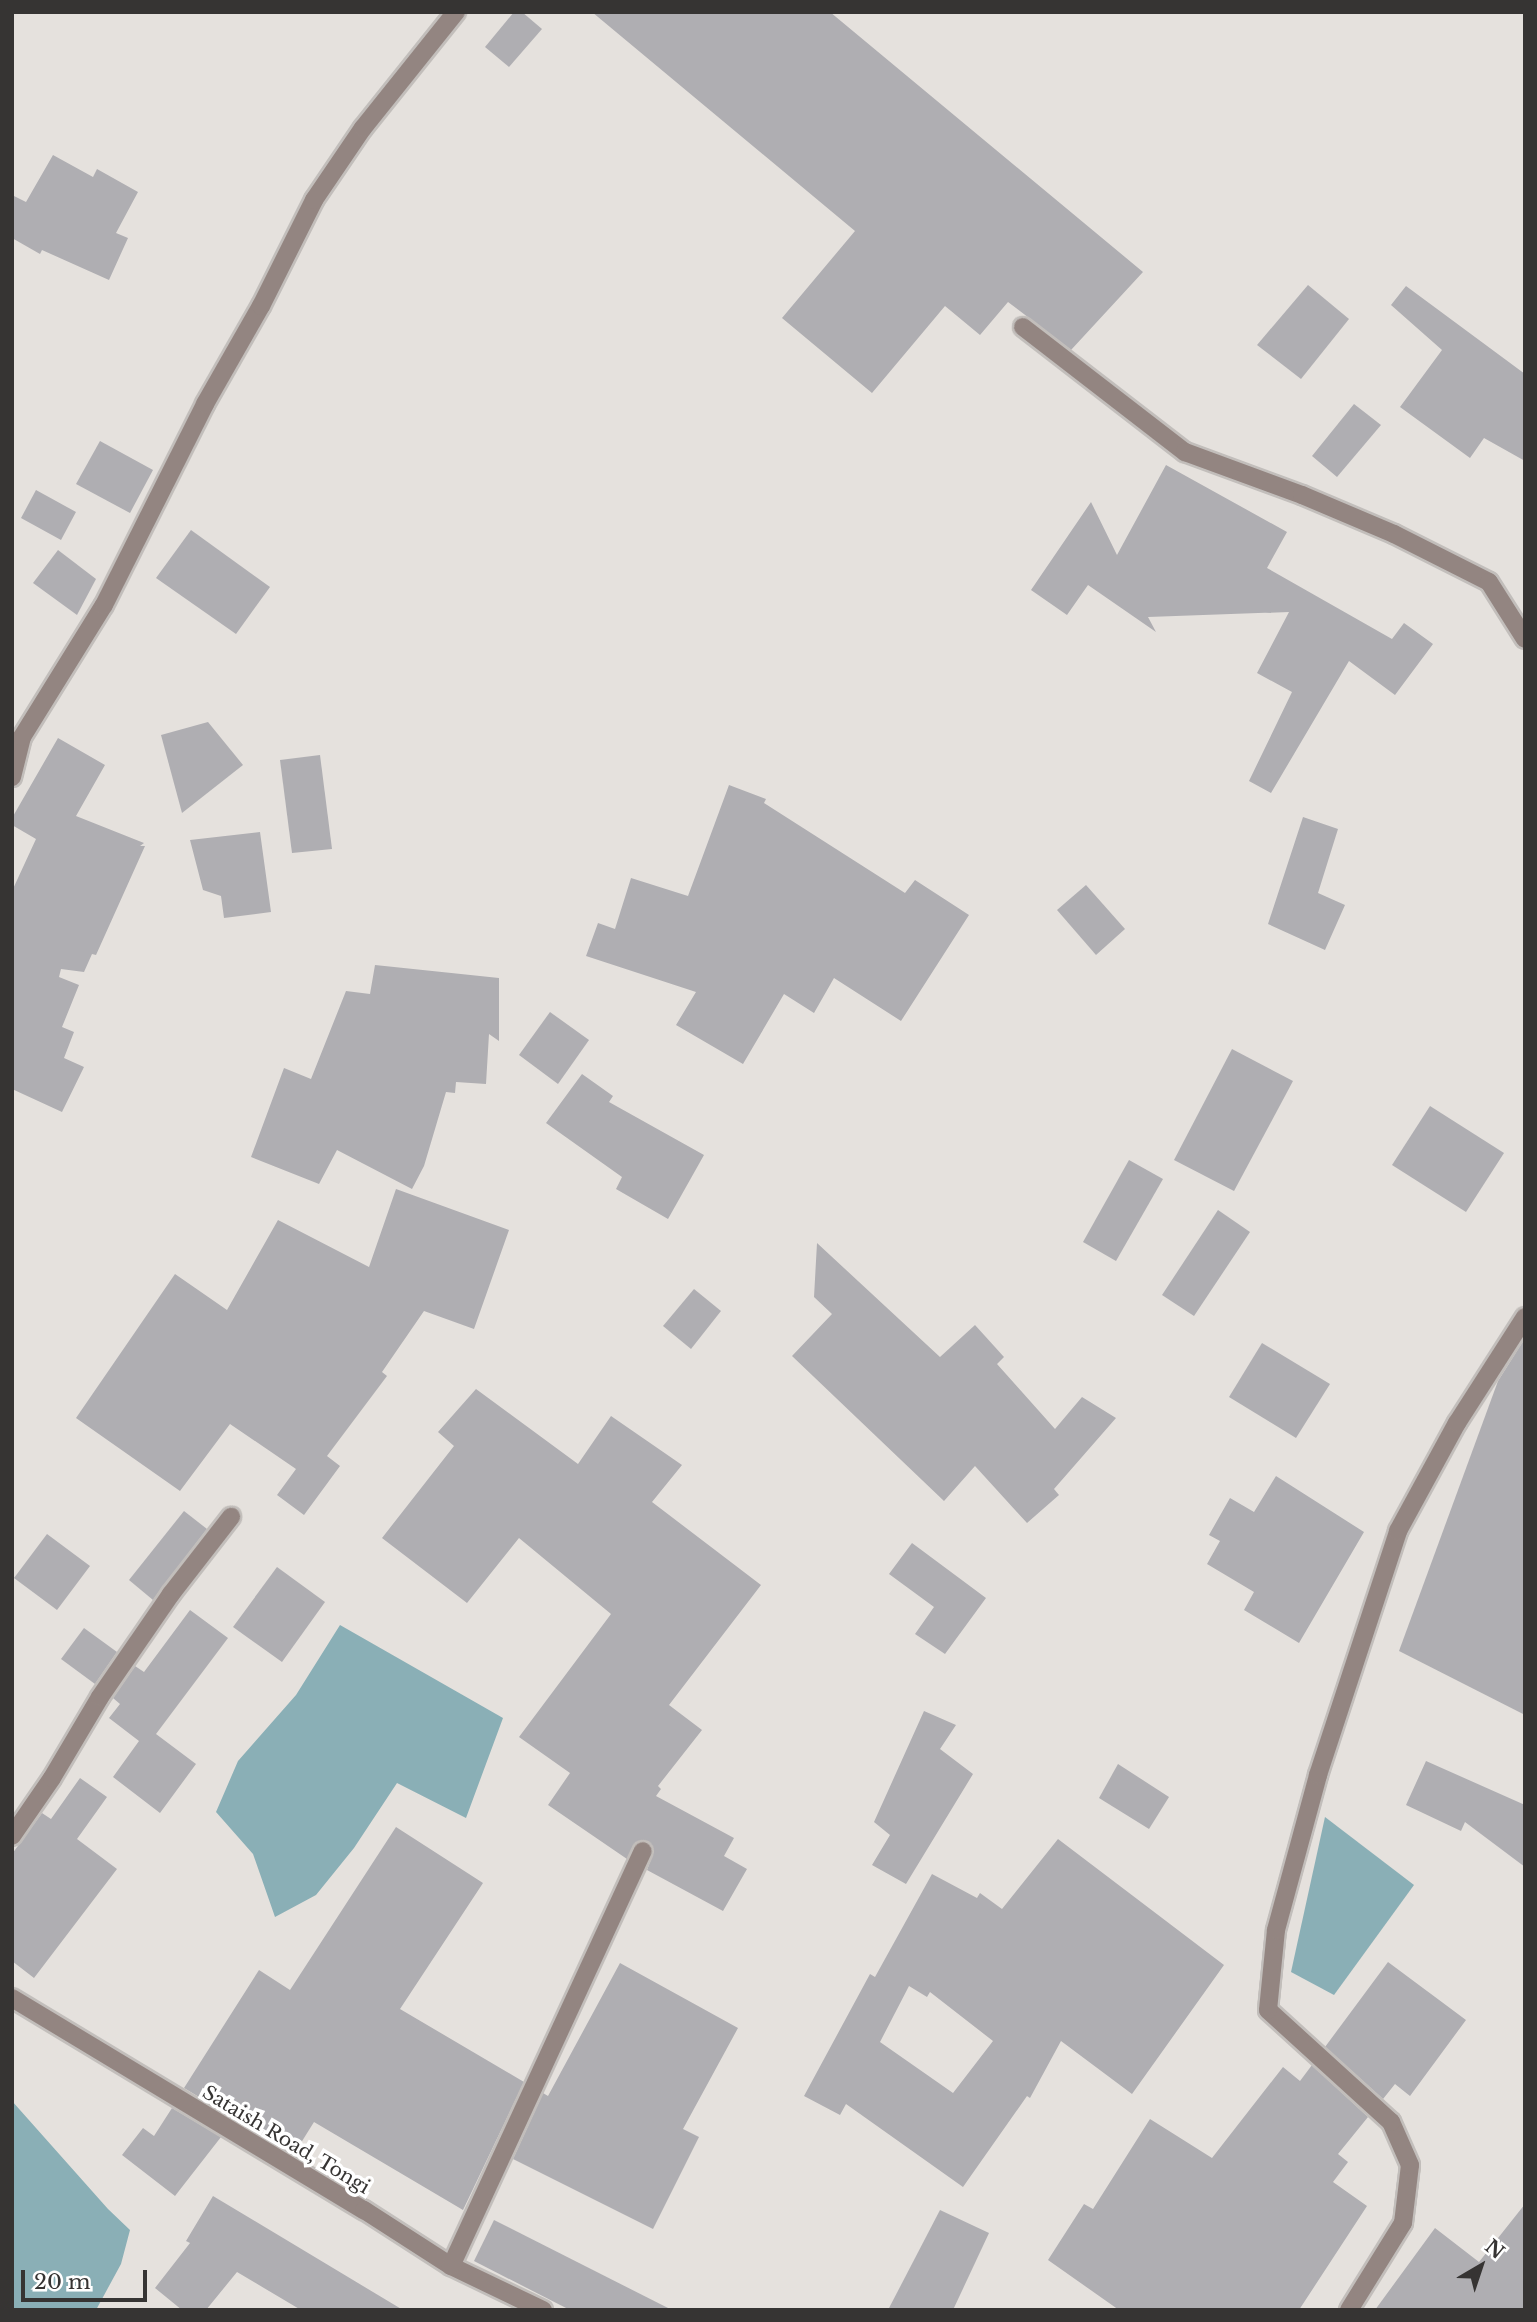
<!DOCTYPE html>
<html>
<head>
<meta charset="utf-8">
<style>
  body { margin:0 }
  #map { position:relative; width:1537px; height:2322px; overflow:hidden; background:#e5e1dd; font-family:"Libre Baskerville",serif }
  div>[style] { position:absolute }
  .water>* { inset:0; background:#8aafb6 }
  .building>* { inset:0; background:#afaeb2 }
  .roads { filter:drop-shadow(2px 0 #c2bebb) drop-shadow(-2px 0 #c2bebb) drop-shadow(0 2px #c2bebb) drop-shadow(0 -2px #c2bebb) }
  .minor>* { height:18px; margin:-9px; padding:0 9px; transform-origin:9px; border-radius:9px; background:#938581 }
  span { translate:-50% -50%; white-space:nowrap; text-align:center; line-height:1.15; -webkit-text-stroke:7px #fff; paint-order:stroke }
  .street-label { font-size:19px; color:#363433 }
  .frame { position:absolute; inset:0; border:14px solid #363433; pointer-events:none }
  .north { position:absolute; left:1446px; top:2231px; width:70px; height:70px; -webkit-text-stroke:5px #fff; paint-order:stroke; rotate:39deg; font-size:19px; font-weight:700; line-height:28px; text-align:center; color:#363433 }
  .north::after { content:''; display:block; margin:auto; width:24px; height:32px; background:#363433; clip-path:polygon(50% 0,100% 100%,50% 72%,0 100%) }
  .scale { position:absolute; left:21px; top:2270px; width:126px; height:32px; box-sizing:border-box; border:4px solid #363433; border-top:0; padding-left:9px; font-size:21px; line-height:24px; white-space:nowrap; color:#363433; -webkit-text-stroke:5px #fff; paint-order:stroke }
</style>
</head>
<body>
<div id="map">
  <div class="water">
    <div style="clip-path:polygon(340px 1625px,503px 1718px,466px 1818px,397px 1783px,354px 1848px,316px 1895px,275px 1917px,253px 1854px,216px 1812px,238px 1761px,296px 1695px)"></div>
    <div style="clip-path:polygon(1325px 1817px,1414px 1885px,1334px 1995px,1291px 1972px)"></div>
    <div style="clip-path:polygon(12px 2101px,108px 2209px,130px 2230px,121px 2264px,96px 2310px,12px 2310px)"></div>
  </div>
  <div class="building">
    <div style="clip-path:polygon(514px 12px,522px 12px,542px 29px,509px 67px,485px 47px)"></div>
    <div style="clip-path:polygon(592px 12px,830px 12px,1143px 272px,1071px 350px,1008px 302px,980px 335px,945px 306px,872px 393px,782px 318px,855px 231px)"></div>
    <div style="clip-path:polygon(53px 155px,93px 177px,97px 169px,138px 192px,116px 233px,128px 238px,109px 280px,42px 250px,40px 254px,12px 238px,12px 195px,26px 202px)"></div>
    <div style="clip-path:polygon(1308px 285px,1349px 319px,1301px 379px,1257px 345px)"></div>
    <div style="clip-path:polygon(1406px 286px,1525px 374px,1525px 461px,1484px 438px,1470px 458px,1400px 407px,1442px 350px,1391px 305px)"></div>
    <div style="clip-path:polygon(1354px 404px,1381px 425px,1337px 477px,1312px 456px)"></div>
    <div style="clip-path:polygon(100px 441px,153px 470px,130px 513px,76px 484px)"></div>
    <div style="clip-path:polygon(1166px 465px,1287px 532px,1267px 568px,1392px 639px,1404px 623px,1433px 644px,1395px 695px,1349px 661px,1271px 793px,1249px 781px,1292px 692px,1257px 673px,1289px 612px,1148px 617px,1156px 632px,1088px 585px,1067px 615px,1031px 590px,1091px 502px,1117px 555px)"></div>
    <div style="clip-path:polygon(36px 490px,76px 512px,61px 540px,21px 518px)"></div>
    <div style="clip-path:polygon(191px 530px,270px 587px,236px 634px,156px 578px)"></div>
    <div style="clip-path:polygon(58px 550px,96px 579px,77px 615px,33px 583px)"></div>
    <div style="clip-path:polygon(208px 722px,243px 765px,182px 813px,161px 735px)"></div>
    <div style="clip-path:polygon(58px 738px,105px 765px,76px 816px,144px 843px,140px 846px,145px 846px,96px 955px,92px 954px,84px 972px,61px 969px,59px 977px,79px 985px,62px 1027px,74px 1032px,64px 1058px,84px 1067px,62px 1112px,12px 1089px,12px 891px,36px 839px,12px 825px,12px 818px)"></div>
    <div style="clip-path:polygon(320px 755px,332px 849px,292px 853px,280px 760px)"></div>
    <div style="clip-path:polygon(729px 785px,766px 799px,764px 803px,905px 893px,915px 880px,969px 915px,901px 1021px,834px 978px,814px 1013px,784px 994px,743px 1064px,676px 1025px,696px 992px,586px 956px,598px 923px,615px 929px,631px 878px,688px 896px)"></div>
    <div style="clip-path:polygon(1303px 817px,1338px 829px,1318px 893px,1345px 905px,1325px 950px,1268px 924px)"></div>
    <div style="clip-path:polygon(260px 832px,271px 912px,224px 918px,221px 896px,203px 890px,190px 840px)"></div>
    <div style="clip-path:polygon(1086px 885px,1125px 929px,1096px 955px,1057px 910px)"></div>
    <div style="clip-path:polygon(375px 965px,499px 978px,499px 1041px,489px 1034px,486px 1084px,456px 1082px,455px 1093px,446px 1092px,424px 1166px,412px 1189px,337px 1150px,319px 1184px,251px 1157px,284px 1068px,311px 1079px,346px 991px,370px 994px)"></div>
    <div style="clip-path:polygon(550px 1012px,589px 1040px,558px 1084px,519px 1055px)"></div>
    <div style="clip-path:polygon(1232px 1049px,1293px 1081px,1234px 1191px,1174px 1160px)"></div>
    <div style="clip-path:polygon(582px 1074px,613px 1096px,609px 1102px,704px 1155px,668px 1219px,616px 1189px,622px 1177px,546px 1123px)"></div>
    <div style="clip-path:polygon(1430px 1106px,1504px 1153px,1466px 1212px,1392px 1165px)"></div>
    <div style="clip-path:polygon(1129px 1160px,1163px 1179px,1116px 1261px,1083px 1242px)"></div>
    <div style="clip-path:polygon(396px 1189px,509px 1230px,474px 1329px,424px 1311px,382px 1372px,387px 1376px,327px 1456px,340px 1466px,304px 1515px,277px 1495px,296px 1469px,230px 1424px,180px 1491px,76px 1418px,175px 1274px,227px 1310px,278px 1220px,369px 1267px)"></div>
    <div style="clip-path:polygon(1218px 1210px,1250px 1232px,1194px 1316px,1162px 1295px)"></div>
    <div style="clip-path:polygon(817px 1243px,940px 1357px,975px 1325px,1004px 1357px,997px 1364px,1055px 1429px,1082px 1397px,1116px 1418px,1054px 1489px,1059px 1495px,1027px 1523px,975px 1466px,944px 1501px,792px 1356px,832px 1314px,814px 1297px)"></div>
    <div style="clip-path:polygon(694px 1289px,721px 1311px,691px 1349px,663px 1326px)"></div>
    <div style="clip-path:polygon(1525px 1338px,1525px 1715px,1399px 1651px,1498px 1381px)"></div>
    <div style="clip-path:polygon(1262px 1343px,1330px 1384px,1296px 1438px,1229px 1397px)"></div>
    <div style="clip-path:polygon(476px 1389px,578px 1464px,611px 1416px,682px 1465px,652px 1502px,761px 1585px,669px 1705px,702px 1730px,658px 1786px,661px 1789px,656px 1796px,734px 1838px,724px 1856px,747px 1869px,723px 1911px,647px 1870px,654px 1851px,648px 1841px,636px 1842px,627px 1859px,548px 1805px,570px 1773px,519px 1737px,611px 1614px,519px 1538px,467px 1603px,382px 1538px,454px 1446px,438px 1432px)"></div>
    <div style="clip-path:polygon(1276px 1476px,1364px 1532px,1299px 1643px,1244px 1610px,1254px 1592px,1207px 1564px,1220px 1541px,1209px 1535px,1230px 1498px,1254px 1512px)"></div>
    <div style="clip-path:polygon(184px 1511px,207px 1529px,153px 1600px,129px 1580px)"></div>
    <div style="clip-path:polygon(47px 1534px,90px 1566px,57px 1610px,14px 1578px)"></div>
    <div style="clip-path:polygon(912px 1543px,986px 1598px,945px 1654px,915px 1634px,934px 1607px,889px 1574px)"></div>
    <div style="clip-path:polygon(277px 1567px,325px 1602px,282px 1662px,233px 1627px)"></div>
    <div style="clip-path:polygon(190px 1610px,228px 1638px,156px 1734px,196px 1764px,160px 1813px,113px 1777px,139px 1741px,109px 1718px,120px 1704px,113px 1698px,135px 1666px,144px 1672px)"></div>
    <div style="clip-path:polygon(84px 1628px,117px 1652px,95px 1684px,61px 1659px)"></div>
    <div style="clip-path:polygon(924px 1711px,956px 1725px,940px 1749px,973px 1774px,906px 1884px,872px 1865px,890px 1835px,874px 1822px)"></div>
    <div style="clip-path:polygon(1426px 1761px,1525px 1805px,1525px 1867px,1465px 1822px,1461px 1831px,1406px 1805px)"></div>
    <div style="clip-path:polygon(1118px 1764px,1169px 1797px,1149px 1829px,1099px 1798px)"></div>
    <div style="clip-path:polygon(80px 1778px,107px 1797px,77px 1839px,117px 1869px,34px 1978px,12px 1961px,12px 1854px,42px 1813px,51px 1819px)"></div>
    <div style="clip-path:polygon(396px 1827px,483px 1883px,400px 2009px,524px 2082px,463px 2210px,314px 2122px,294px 2154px,184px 2088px,259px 1970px,290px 1990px)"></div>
    <div style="clip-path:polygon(evenodd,1058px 1839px,1224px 1965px,1132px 2094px,1061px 2041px,1030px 2098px,1027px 2096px,963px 2187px,846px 2104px,840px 2115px,804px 2096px,870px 1974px,875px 1977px,932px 1874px,977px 1898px,980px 1893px,1002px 1909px,1058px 1839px,909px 1986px,927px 1997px,930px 1992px,993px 2041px,953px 2093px,880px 2042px,909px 1986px)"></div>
    <div style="clip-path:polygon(1388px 1962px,1466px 2020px,1410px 2096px,1395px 2084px,1383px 2099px,1325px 2047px)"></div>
    <div style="clip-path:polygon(620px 1963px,738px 2028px,683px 2129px,699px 2137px,653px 2229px,513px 2159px,543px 2093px,548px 2096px)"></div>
    <div style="clip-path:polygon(1312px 2065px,1368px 2117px,1338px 2154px,1348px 2162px,1333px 2182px,1367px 2206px,1299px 2310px,1119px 2310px,1048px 2260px,1084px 2204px,1093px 2209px,1150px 2119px,1212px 2158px,1283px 2067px,1300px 2081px)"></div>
    <div style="clip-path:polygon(172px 2108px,221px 2137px,175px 2196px,122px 2155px,143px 2128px,154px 2136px)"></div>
    <div style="clip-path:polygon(213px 2196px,403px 2310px,301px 2310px,237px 2272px,206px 2310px,182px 2310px,155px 2288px,190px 2243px,186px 2241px)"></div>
    <div style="clip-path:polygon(1525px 2204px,1525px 2310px,1375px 2310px,1435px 2228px,1479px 2262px)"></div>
    <div style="clip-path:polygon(940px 2210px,989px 2233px,953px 2310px,888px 2310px)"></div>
    <div style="clip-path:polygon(494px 2220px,672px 2310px,570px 2310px,474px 2261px)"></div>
  </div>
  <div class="roads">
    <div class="minor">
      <div style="left:1023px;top:327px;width:205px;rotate:37.7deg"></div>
      <div style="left:1185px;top:452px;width:125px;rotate:20.2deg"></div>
      <div style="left:1302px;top:495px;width:100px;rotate:23deg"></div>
      <div style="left:1394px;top:534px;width:106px;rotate:26.8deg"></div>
      <div style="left:1489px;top:582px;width:67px;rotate:57.7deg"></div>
      <div style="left:12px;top:777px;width:41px;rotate:-76deg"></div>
      <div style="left:22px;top:737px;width:155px;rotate:-58.2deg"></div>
      <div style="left:104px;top:605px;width:225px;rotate:-63.3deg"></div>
      <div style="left:205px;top:404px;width:113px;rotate:-60.3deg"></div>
      <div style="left:261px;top:306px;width:119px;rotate:-63.4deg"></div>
      <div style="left:314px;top:200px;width:87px;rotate:-55.8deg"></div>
      <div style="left:363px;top:128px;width:149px;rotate:-51.3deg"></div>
      <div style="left:12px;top:1836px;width:70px;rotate:-55.4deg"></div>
      <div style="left:52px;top:1778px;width:94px;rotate:-59.3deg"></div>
      <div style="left:100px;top:1697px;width:125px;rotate:-55.4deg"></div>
      <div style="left:171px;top:1594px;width:98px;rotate:-52.1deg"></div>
      <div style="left:12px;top:1998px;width:411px;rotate:31.1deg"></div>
      <div style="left:364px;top:2210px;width:103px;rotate:32.8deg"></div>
      <div style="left:451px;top:2266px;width:102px;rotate:25.6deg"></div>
      <div style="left:451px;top:2266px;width:457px;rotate:-65.2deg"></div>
      <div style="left:1349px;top:2310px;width:102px;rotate:-58.2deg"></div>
      <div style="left:1403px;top:2223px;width:58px;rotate:-83.1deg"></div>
      <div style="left:1410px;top:2165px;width:47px;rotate:-113.8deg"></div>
      <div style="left:1391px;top:2122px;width:166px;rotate:-137.7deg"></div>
      <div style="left:1268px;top:2010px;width:80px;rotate:-84.3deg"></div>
      <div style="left:1276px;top:1930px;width:161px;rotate:-74.8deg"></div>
      <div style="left:1318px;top:1775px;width:257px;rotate:-71.8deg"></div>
      <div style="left:1398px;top:1531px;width:123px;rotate:-61.4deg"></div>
      <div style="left:1457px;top:1423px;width:126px;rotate:-57.3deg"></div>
    </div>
  </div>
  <div class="street-label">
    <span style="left:286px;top:2140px;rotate:31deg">Sataish Road, Tongi</span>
  </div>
  <div class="frame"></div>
  <div class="north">N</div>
  <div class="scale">20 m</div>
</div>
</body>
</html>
